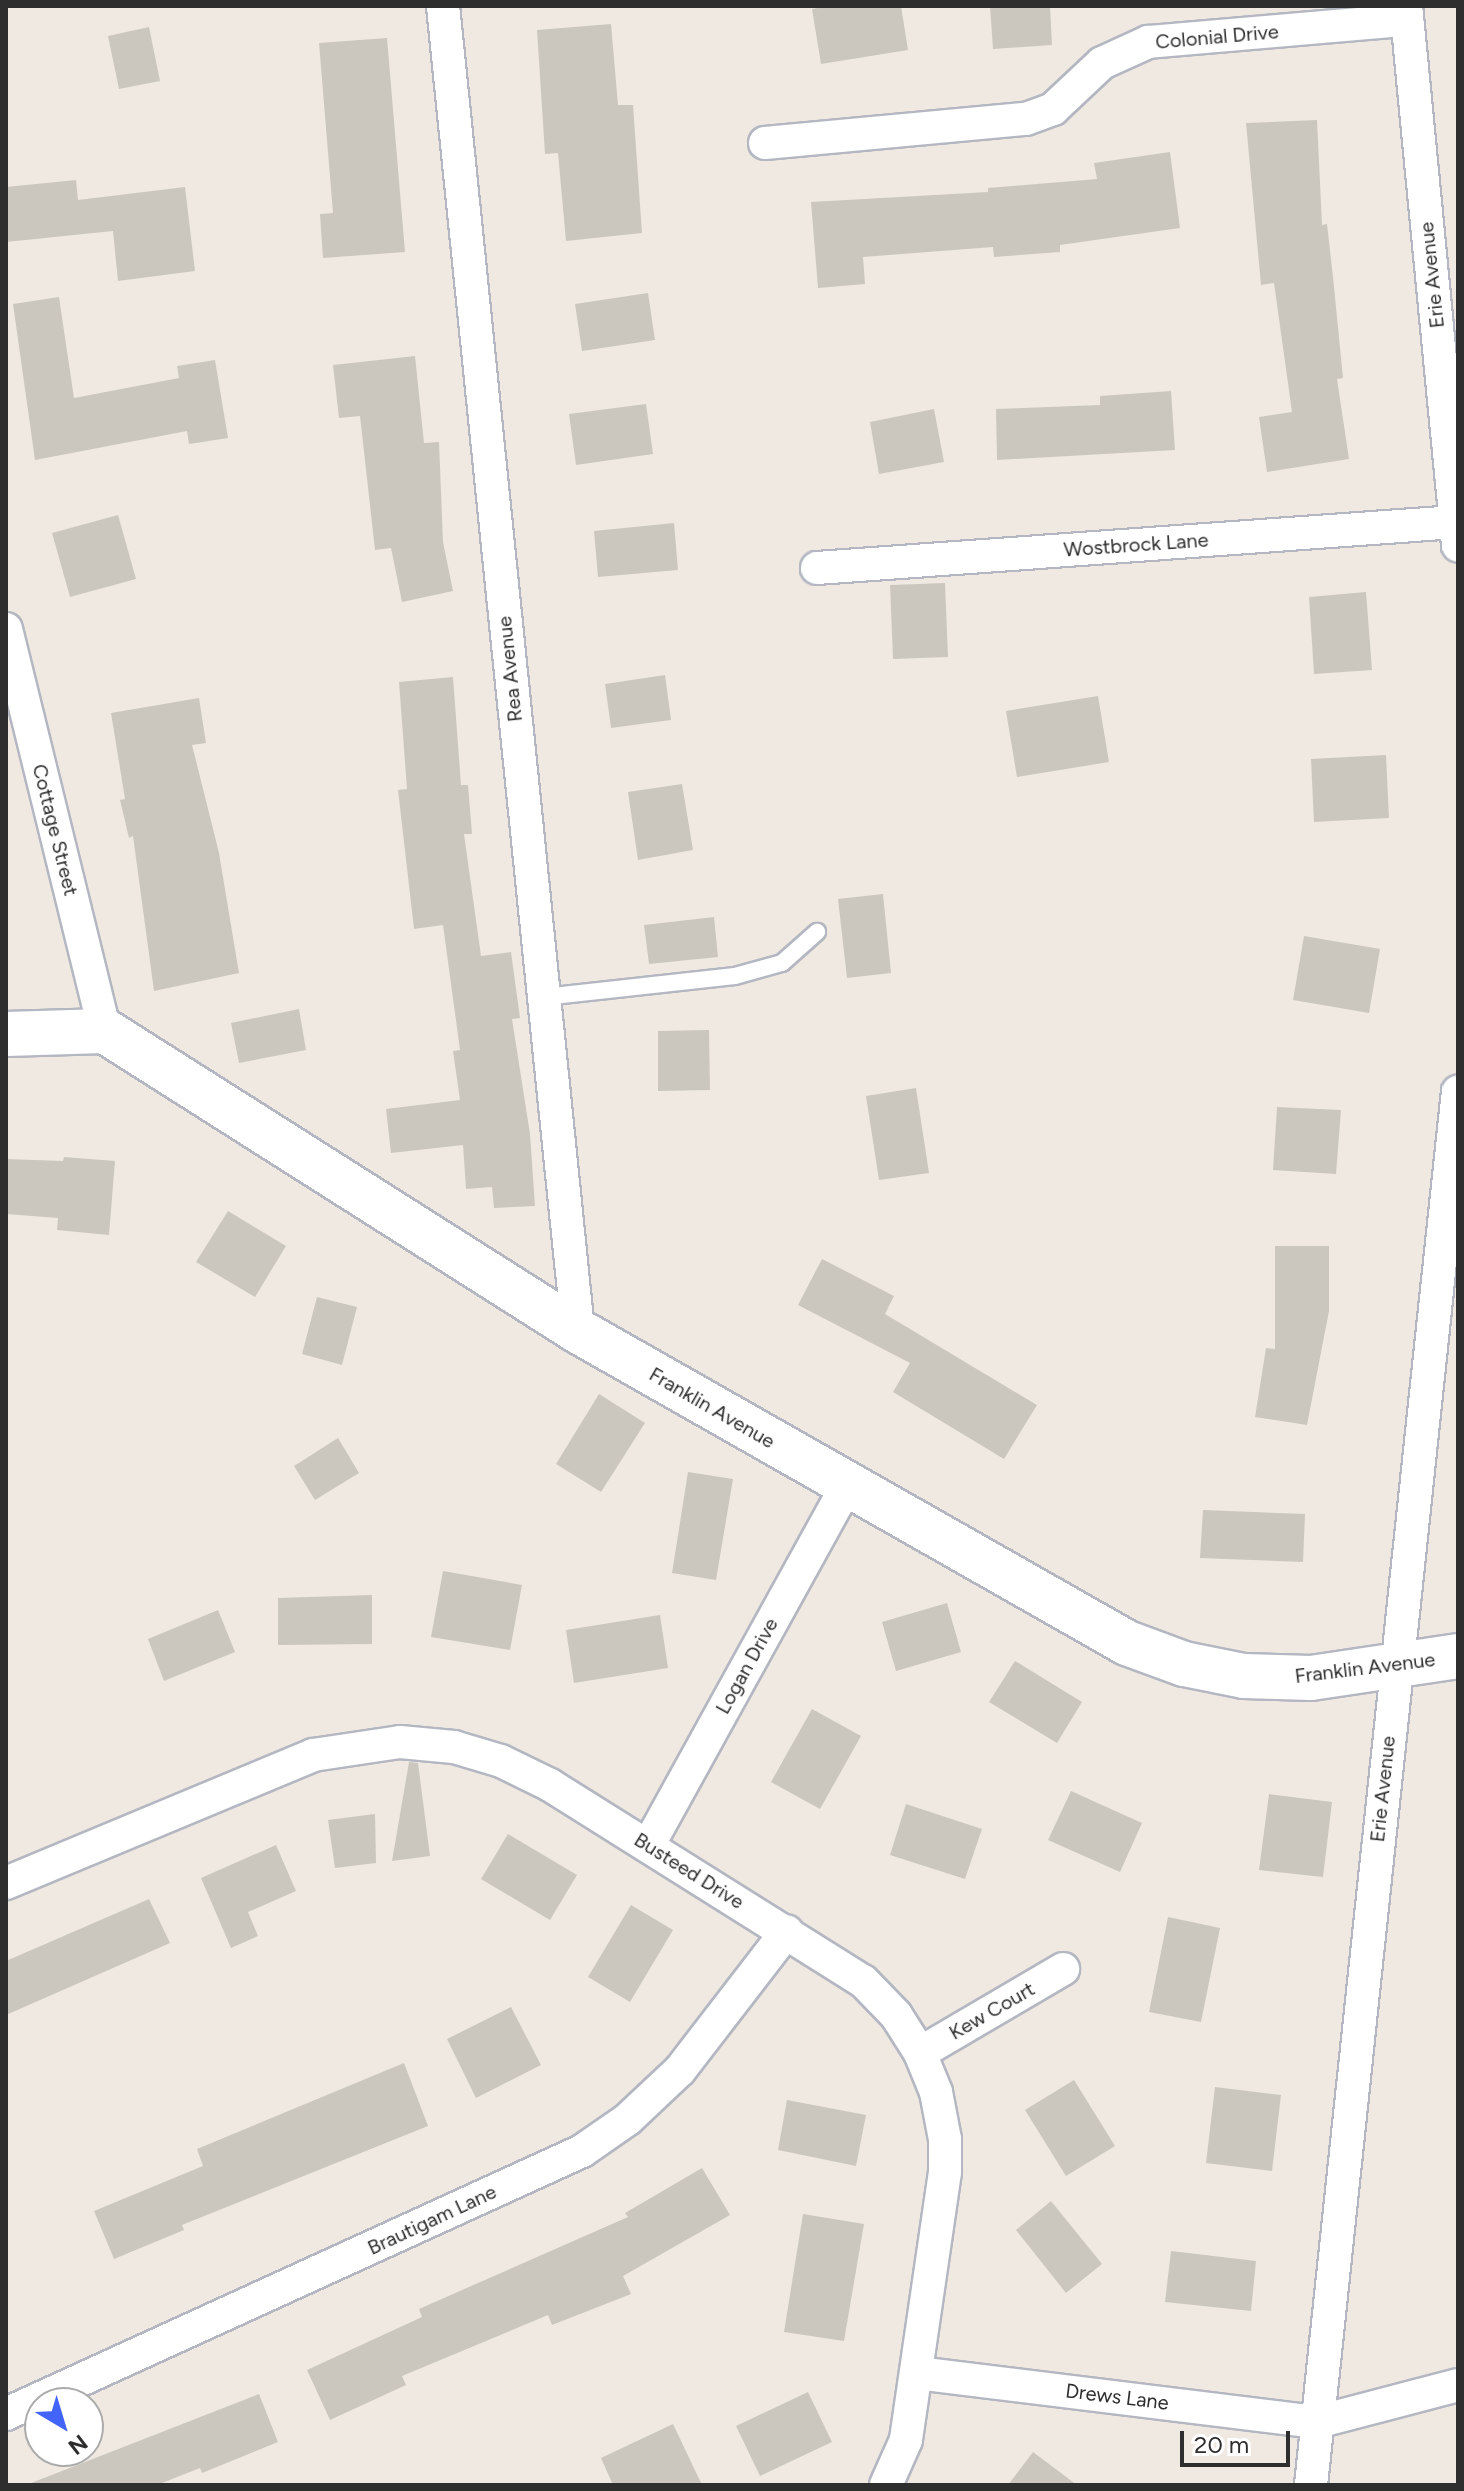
<!DOCTYPE html>
<html>
<head>
<meta charset="utf-8">
<style>
  body { margin:0 }
  #map { position:relative; width:1464px; height:2491px; overflow:hidden; background:#efe9e1; font-family:Figtree,sans-serif }
  div>[style] { position:absolute }
  .building>* { inset:0; background:#cbc7bf }
  .roads { filter:drop-shadow(2px 0 #b4b7c1) drop-shadow(-2px 0 #b4b7c1) drop-shadow(0 2px #b4b7c1) drop-shadow(0 -2px #b4b7c1) }
  .lane>* { height:16px; margin:-8px; padding:0 8px; transform-origin:8px; border-radius:8px; background:#fff }
  .street>* { height:32px; margin:-16px; padding:0 16px; transform-origin:16px; border-radius:16px; background:#fff }
  .secondary>* { height:44px; margin:-22px; padding:0 22px; transform-origin:22px; border-radius:22px; background:#fff }
  span { translate:-50% -50%; white-space:nowrap; text-align:center; line-height:1.15; -webkit-text-stroke:7px #fff; paint-order:stroke }
  .street-label { font-size:20px; color:#2e2e2e }
  .frame { position:absolute; inset:0; border:8px solid #2e2e2e; pointer-events:none }
  .north { position:absolute; left:24px; top:2387px; width:80px; height:80px; box-sizing:border-box; background:#fff; border:2px solid #ababab; border-radius:50%; rotate:142deg; font-size:22px; font-weight:700; line-height:32px; text-align:center; color:#2e2e2e }
  .north::after { content:''; display:block; margin:auto; width:28px; height:36px; background:#4264fb; clip-path:polygon(50% 0,100% 100%,50% 72%,0 100%) }
  .scale { position:absolute; left:1180px; top:2431px; width:110px; height:36px; box-sizing:border-box; border:4px solid #2e2e2e; border-top:0; padding-left:10px; font-size:24px; line-height:28px; white-space:nowrap; color:#2e2e2e; -webkit-text-stroke:6px #fff; paint-order:stroke }
</style>
</head>
<body>
<div id="map">
  <div class="building">
    <div style="clip-path:polygon(829px 6px,901px 6px,908px 50px,821px 64px,812px 9px)"></div>
    <div style="clip-path:polygon(990px 6px,1050px 6px,1052px 45px,993px 49px)"></div>
    <div style="clip-path:polygon(611px 24px,618px 105px,633px 105px,642px 233px,566px 241px,558px 153px,545px 154px,537px 30px)"></div>
    <div style="clip-path:polygon(149px 27px,160px 81px,119px 89px,108px 36px)"></div>
    <div style="clip-path:polygon(387px 38px,405px 252px,323px 258px,320px 214px,333px 213px,319px 43px)"></div>
    <div style="clip-path:polygon(1317px 120px,1322px 225px,1327px 224px,1333px 277px,1343px 378px,1337px 379px,1349px 459px,1267px 472px,1259px 417px,1292px 412px,1274px 283px,1261px 285px,1246px 123px)"></div>
    <div style="clip-path:polygon(1170px 152px,1180px 228px,1060px 245px,1060px 252px,994px 257px,993px 247px,863px 257px,865px 284px,818px 288px,811px 202px,988px 192px,988px 188px,1097px 179px,1094px 163px)"></div>
    <div style="clip-path:polygon(76px 180px,78px 200px,185px 187px,195px 271px,118px 281px,113px 231px,6px 242px,6px 187px)"></div>
    <div style="clip-path:polygon(648px 293px,655px 340px,582px 351px,575px 304px)"></div>
    <div style="clip-path:polygon(59px 297px,74px 398px,179px 378px,177px 366px,215px 360px,228px 438px,189px 444px,187px 431px,35px 460px,13px 304px)"></div>
    <div style="clip-path:polygon(415px 356px,424px 443px,439px 442px,443px 542px,453px 591px,402px 602px,391px 548px,375px 550px,360px 416px,339px 418px,333px 365px)"></div>
    <div style="clip-path:polygon(1171px 391px,1175px 450px,997px 460px,996px 409px,1100px 405px,1100px 396px)"></div>
    <div style="clip-path:polygon(646px 404px,653px 454px,576px 465px,569px 414px)"></div>
    <div style="clip-path:polygon(934px 409px,944px 462px,879px 474px,870px 422px)"></div>
    <div style="clip-path:polygon(118px 515px,136px 579px,70px 597px,52px 533px)"></div>
    <div style="clip-path:polygon(674px 523px,678px 570px,598px 577px,594px 531px)"></div>
    <div style="clip-path:polygon(945px 583px,948px 657px,893px 659px,890px 585px)"></div>
    <div style="clip-path:polygon(1366px 592px,1372px 670px,1314px 674px,1309px 597px)"></div>
    <div style="clip-path:polygon(665px 675px,671px 720px,611px 728px,605px 684px)"></div>
    <div style="clip-path:polygon(453px 677px,461px 785px,468px 785px,472px 834px,464px 834px,481px 956px,511px 952px,520px 1018px,512px 1019px,530px 1134px,535px 1206px,494px 1208px,492px 1187px,466px 1189px,463px 1145px,391px 1153px,386px 1109px,460px 1100px,453px 1051px,460px 1050px,443px 925px,414px 929px,398px 790px,407px 789px,399px 682px)"></div>
    <div style="clip-path:polygon(1098px 696px,1109px 762px,1017px 777px,1006px 711px)"></div>
    <div style="clip-path:polygon(199px 698px,206px 743px,192px 745px,219px 853px,239px 973px,154px 991px,133px 836px,129px 838px,120px 800px,125px 799px,111px 713px)"></div>
    <div style="clip-path:polygon(1386px 755px,1389px 818px,1314px 822px,1311px 759px)"></div>
    <div style="clip-path:polygon(682px 784px,693px 850px,638px 860px,628px 792px)"></div>
    <div style="clip-path:polygon(883px 894px,891px 973px,847px 978px,838px 899px)"></div>
    <div style="clip-path:polygon(714px 917px,718px 957px,649px 964px,644px 925px)"></div>
    <div style="clip-path:polygon(1304px 936px,1380px 949px,1369px 1013px,1293px 1000px)"></div>
    <div style="clip-path:polygon(299px 1009px,306px 1050px,239px 1063px,231px 1023px)"></div>
    <div style="clip-path:polygon(709px 1030px,710px 1090px,658px 1091px,658px 1031px)"></div>
    <div style="clip-path:polygon(916px 1088px,929px 1173px,879px 1180px,866px 1096px)"></div>
    <div style="clip-path:polygon(1277px 1107px,1341px 1110px,1336px 1174px,1273px 1170px)"></div>
    <div style="clip-path:polygon(64px 1157px,115px 1161px,109px 1235px,57px 1230px,58px 1218px,6px 1214px,6px 1159px,63px 1161px)"></div>
    <div style="clip-path:polygon(228px 1211px,286px 1246px,255px 1297px,196px 1262px)"></div>
    <div style="clip-path:polygon(1275px 1246px,1329px 1246px,1329px 1311px,1307px 1425px,1255px 1417px,1266px 1348px,1275px 1349px)"></div>
    <div style="clip-path:polygon(822px 1259px,894px 1296px,885px 1314px,1037px 1405px,1004px 1459px,893px 1392px,910px 1363px,798px 1305px)"></div>
    <div style="clip-path:polygon(317px 1297px,357px 1307px,342px 1365px,302px 1354px)"></div>
    <div style="clip-path:polygon(599px 1394px,645px 1423px,601px 1492px,556px 1464px)"></div>
    <div style="clip-path:polygon(338px 1438px,359px 1473px,315px 1500px,294px 1466px)"></div>
    <div style="clip-path:polygon(688px 1472px,733px 1479px,716px 1580px,672px 1573px)"></div>
    <div style="clip-path:polygon(1203px 1510px,1305px 1514px,1303px 1562px,1200px 1558px)"></div>
    <div style="clip-path:polygon(443px 1571px,522px 1585px,510px 1650px,431px 1637px)"></div>
    <div style="clip-path:polygon(372px 1595px,372px 1644px,278px 1645px,278px 1598px)"></div>
    <div style="clip-path:polygon(947px 1603px,961px 1652px,896px 1671px,882px 1622px)"></div>
    <div style="clip-path:polygon(218px 1610px,235px 1652px,164px 1681px,148px 1639px)"></div>
    <div style="clip-path:polygon(660px 1615px,668px 1668px,574px 1683px,566px 1630px)"></div>
    <div style="clip-path:polygon(1015px 1661px,1082px 1702px,1057px 1743px,989px 1702px)"></div>
    <div style="clip-path:polygon(812px 1709px,861px 1736px,820px 1809px,771px 1782px)"></div>
    <div style="clip-path:polygon(409px 1762px,418px 1763px,430px 1856px,392px 1861px)"></div>
    <div style="clip-path:polygon(1071px 1791px,1142px 1823px,1120px 1872px,1048px 1840px)"></div>
    <div style="clip-path:polygon(1269px 1794px,1332px 1802px,1323px 1877px,1259px 1870px)"></div>
    <div style="clip-path:polygon(906px 1804px,982px 1829px,965px 1879px,890px 1855px)"></div>
    <div style="clip-path:polygon(375px 1814px,376px 1863px,335px 1868px,328px 1820px)"></div>
    <div style="clip-path:polygon(508px 1834px,577px 1875px,550px 1920px,481px 1879px)"></div>
    <div style="clip-path:polygon(276px 1845px,296px 1891px,248px 1912px,258px 1936px,231px 1948px,201px 1878px)"></div>
    <div style="clip-path:polygon(149px 1899px,170px 1943px,6px 2015px,6px 1961px)"></div>
    <div style="clip-path:polygon(631px 1905px,673px 1930px,630px 2002px,588px 1977px)"></div>
    <div style="clip-path:polygon(1168px 1917px,1220px 1928px,1201px 2022px,1149px 2012px)"></div>
    <div style="clip-path:polygon(511px 2007px,541px 2065px,476px 2098px,447px 2039px)"></div>
    <div style="clip-path:polygon(404px 2063px,428px 2126px,182px 2225px,184px 2230px,114px 2259px,94px 2211px,203px 2166px,197px 2149px)"></div>
    <div style="clip-path:polygon(1074px 2080px,1115px 2146px,1066px 2176px,1025px 2110px)"></div>
    <div style="clip-path:polygon(1215px 2087px,1281px 2095px,1272px 2171px,1206px 2163px)"></div>
    <div style="clip-path:polygon(787px 2100px,866px 2115px,856px 2166px,778px 2150px)"></div>
    <div style="clip-path:polygon(702px 2168px,730px 2215px,623px 2276px,631px 2294px,552px 2325px,548px 2315px,402px 2376px,406px 2385px,330px 2420px,307px 2370px,422px 2317px,419px 2309px,628px 2217px,625px 2213px)"></div>
    <div style="clip-path:polygon(1051px 2201px,1102px 2264px,1066px 2293px,1016px 2230px)"></div>
    <div style="clip-path:polygon(803px 2214px,864px 2224px,844px 2341px,784px 2332px)"></div>
    <div style="clip-path:polygon(1171px 2251px,1256px 2261px,1251px 2311px,1165px 2302px)"></div>
    <div style="clip-path:polygon(808px 2392px,832px 2442px,760px 2476px,736px 2426px)"></div>
    <div style="clip-path:polygon(259px 2394px,278px 2442px,202px 2473px,200px 2468px,157px 2485px,26px 2485px)"></div>
    <div style="clip-path:polygon(673px 2424px,702px 2485px,613px 2485px,601px 2458px)"></div>
    <div style="clip-path:polygon(1033px 2452px,1077px 2485px,1008px 2485px)"></div>
  </div>
  <div class="roads">
    <div class="lane">
      <div style="left:544px;top:997px;width:192px;rotate:-6.3deg"></div>
      <div style="left:735px;top:976px;width:49px;rotate:-15.5deg"></div>
      <div style="left:782px;top:963px;width:47px;rotate:-41.5deg"></div>
    </div>
    <div class="street">
      <div style="left:443px;top:6px;width:1332px;rotate:84.18deg"></div>
      <div style="left:1406px;top:6px;width:542px;rotate:84.49deg"></div>
      <div style="left:765px;top:143px;width:262px;rotate:-5.3deg"></div>
      <div style="left:1026px;top:119px;width:29px;rotate:-20deg"></div>
      <div style="left:1053px;top:109px;width:67px;rotate:-43.2deg"></div>
      <div style="left:1102px;top:63px;width:51px;rotate:-24.5deg"></div>
      <div style="left:1148px;top:42px;width:260px;rotate:-4.9deg"></div>
      <div style="left:817px;top:568px;width:641px;rotate:-4.12deg"></div>
      <div style="left:6px;top:629px;width:414px;rotate:76.2deg"></div>
      <div style="left:648px;top:1846px;width:412px;rotate:-61.1deg"></div>
      <div style="left:6px;top:1883px;width:333px;rotate:-22.6deg"></div>
      <div style="left:313px;top:1755px;width:88px;rotate:-8.5deg"></div>
      <div style="left:400px;top:1742px;width:54px;rotate:5.3deg"></div>
      <div style="left:454px;top:1747px;width:49px;rotate:16.6deg"></div>
      <div style="left:501px;top:1761px;width:55px;rotate:26.1deg"></div>
      <div style="left:550px;top:1785px;width:369px;rotate:32.1deg"></div>
      <div style="left:863px;top:1981px;width:47px;rotate:45.9deg"></div>
      <div style="left:896px;top:2015px;width:45px;rotate:57.7deg"></div>
      <div style="left:920px;top:2053px;width:42px;rotate:67.7deg"></div>
      <div style="left:936px;top:2092px;width:48px;rotate:79.2deg"></div>
      <div style="left:945px;top:2139px;width:33px;rotate:90deg"></div>
      <div style="left:945px;top:2172px;width:271px;rotate:98.3deg"></div>
      <div style="left:906px;top:2440px;width:49px;rotate:114deg"></div>
      <div style="left:920px;top:2053px;width:166px;rotate:-30.4deg"></div>
      <div style="left:917px;top:2373px;width:403px;rotate:7deg"></div>
      <div style="left:1317px;top:2422px;width:146px;rotate:-14.7deg"></div>
      <div style="left:6px;top:2414px;width:633px;rotate:-24.54deg"></div>
      <div style="left:582px;top:2151px;width:56px;rotate:-34.8deg"></div>
      <div style="left:628px;top:2119px;width:71px;rotate:-43.3deg"></div>
      <div style="left:680px;top:2070px;width:175px;rotate:-52.4deg"></div>
      <div style="left:1311px;top:2485px;width:1401px;rotate:-83.98deg"></div>
    </div>
    <div class="secondary">
      <div style="left:6px;top:1034px;width:99px;rotate:-1.7deg"></div>
      <div style="left:105px;top:1031px;width:560px;rotate:32.38deg"></div>
      <div style="left:578px;top:1331px;width:631px;rotate:29.61deg"></div>
      <div style="left:1127px;top:1643px;width:61px;rotate:20.2deg"></div>
      <div style="left:1184px;top:1664px;width:61px;rotate:11.3deg"></div>
      <div style="left:1244px;top:1676px;width:67px;rotate:1.7deg"></div>
      <div style="left:1311px;top:1678px;width:149px;rotate:-8.5deg"></div>
    </div>
  </div>
  <div class="street-label">
    <span style="left:1217px;top:37px;rotate:-5deg">Colonial Drive</span>
    <span style="left:1432px;top:275px;rotate:-96deg">Erie Avenue</span>
    <span style="left:1136px;top:545px;rotate:-4deg">Wostbrock Lane</span>
    <span style="left:510px;top:669px;rotate:-96deg">Rea Avenue</span>
    <span style="left:55px;top:830px;rotate:76deg">Cottage Street</span>
    <span style="left:712px;top:1408px;rotate:30deg">Franklin Avenue</span>
    <span style="left:747px;top:1666px;rotate:-61deg">Logan Drive</span>
    <span style="left:1365px;top:1668px;rotate:-7deg">Franklin Avenue</span>
    <span style="left:1383px;top:1789px;rotate:-84deg">Erie Avenue</span>
    <span style="left:689px;top:1871px;rotate:32deg">Busteed Drive</span>
    <span style="left:992px;top:2011px;rotate:-30deg">Kew Court</span>
    <span style="left:432px;top:2220px;rotate:-25deg">Brautigam Lane</span>
    <span style="left:1117px;top:2397px;rotate:7deg">Drews Lane</span>
  </div>
  <div class="frame"></div>
  <div class="north">N</div>
  <div class="scale">20 m</div>
</div>
</body>
</html>
